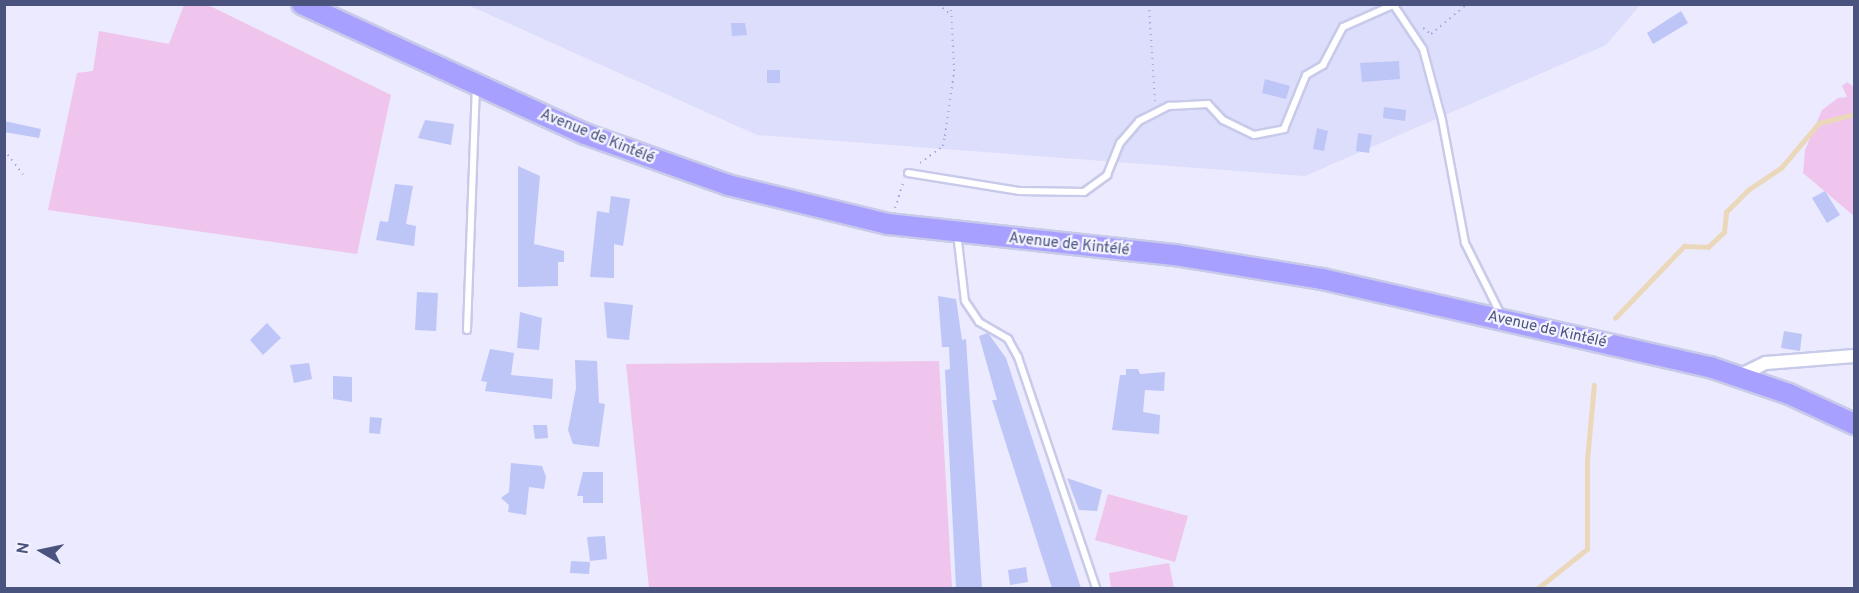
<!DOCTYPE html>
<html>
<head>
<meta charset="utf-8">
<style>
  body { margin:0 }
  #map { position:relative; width:1859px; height:593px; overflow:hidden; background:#ebeafe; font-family:Overpass,sans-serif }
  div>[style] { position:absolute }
  .residential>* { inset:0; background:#ddddfc }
  .green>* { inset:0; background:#efc5ed }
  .stream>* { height:4.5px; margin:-2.25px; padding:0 2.25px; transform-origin:2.25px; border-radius:2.25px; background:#ebd8bb }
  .building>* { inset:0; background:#bec6f7 }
  .path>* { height:2px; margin-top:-1px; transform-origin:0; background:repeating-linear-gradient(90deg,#a0a9dd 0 1.5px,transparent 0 6px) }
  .roads { filter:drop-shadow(2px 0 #c8caea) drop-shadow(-2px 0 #c8caea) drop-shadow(0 2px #c8caea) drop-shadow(0 -2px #c8caea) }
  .service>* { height:6px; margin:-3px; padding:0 3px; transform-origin:3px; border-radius:3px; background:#fff }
  .minor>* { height:12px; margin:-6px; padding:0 6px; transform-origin:6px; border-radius:6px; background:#fff }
  .primary>* { height:20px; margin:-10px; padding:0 10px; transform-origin:10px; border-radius:10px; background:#a8a0ff }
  span { translate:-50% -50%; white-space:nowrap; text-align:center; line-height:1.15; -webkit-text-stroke:4.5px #f3f2ff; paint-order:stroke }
  .street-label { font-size:15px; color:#49537d }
  .frame { position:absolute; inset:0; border:6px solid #49537d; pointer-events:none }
  .north { position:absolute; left:12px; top:521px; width:60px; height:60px; -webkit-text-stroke:4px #f3f2ff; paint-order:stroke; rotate:279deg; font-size:16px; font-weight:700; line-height:24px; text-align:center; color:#49537d }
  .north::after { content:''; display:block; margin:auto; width:21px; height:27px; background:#49537d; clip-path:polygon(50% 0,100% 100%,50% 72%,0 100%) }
</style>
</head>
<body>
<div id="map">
  <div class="residential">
    <div style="clip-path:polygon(468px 5px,1640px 5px,1606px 45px,1305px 176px,757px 135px)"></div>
  </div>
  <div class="green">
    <div style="clip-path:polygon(184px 5px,208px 5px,391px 95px,357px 254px,48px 210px,77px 73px,93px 71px,99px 31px,169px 44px)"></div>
    <div style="clip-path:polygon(1847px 82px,1854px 87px,1854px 216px,1803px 173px,1805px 150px,1822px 110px,1838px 98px,1847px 97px,1842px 86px)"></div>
    <div style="clip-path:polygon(939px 361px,952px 588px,649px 588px,626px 364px)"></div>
    <div style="clip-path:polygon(1108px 494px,1188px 516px,1175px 562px,1095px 540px)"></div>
    <div style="clip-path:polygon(1169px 563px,1174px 588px,1111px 588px,1109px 573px)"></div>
  </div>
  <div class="stream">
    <div style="left:1615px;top:318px;width:100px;rotate:-46.2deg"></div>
    <div style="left:1684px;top:246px;width:24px;rotate:2deg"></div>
    <div style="left:1708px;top:247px;width:22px;rotate:-43deg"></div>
    <div style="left:1724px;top:232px;width:20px;rotate:-84deg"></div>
    <div style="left:1726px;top:212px;width:31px;rotate:-45deg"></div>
    <div style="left:1748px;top:190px;width:40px;rotate:-34deg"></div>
    <div style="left:1781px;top:168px;width:59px;rotate:-49.8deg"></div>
    <div style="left:1819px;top:123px;width:36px;rotate:-14deg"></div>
    <div style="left:1538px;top:588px;width:63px;rotate:-38.5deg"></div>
    <div style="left:1587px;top:549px;width:89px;rotate:-90deg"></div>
    <div style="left:1587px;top:460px;width:75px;rotate:-84.7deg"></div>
  </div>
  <div class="building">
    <div style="clip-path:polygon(1681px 11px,1688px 23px,1653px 44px,1647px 33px)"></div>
    <div style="clip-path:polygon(731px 23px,745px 23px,747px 35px,732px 36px)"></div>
    <div style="clip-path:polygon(1399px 61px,1400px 79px,1362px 82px,1360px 63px)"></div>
    <div style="clip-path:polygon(767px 70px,780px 70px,780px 83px,767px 83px)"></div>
    <div style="clip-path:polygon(1265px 79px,1290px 86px,1286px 99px,1262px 93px)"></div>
    <div style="clip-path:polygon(1384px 107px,1406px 110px,1405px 121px,1383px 118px)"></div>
    <div style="clip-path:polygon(425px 120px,454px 124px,451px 145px,418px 138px)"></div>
    <div style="clip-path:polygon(4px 121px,41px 129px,39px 138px,4px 132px)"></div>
    <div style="clip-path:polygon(1317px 128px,1328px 131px,1324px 151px,1313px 149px)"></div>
    <div style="clip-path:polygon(1358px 133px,1372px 135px,1369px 153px,1356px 151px)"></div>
    <div style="clip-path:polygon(518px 166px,540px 176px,534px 244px,564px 251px,564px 262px,558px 262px,558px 286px,518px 287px)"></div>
    <div style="clip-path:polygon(395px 184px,413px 186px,406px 224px,416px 226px,414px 246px,376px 240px,380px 221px,388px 222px)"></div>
    <div style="clip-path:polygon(1825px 191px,1840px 215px,1827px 223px,1812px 198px)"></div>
    <div style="clip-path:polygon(611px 196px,630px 199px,623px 246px,614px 244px,614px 278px,590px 277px,597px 211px,609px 213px)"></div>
    <div style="clip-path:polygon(417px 292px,438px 293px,436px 331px,415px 330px)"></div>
    <div style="clip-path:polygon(938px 296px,956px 299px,962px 340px,966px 339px,982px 588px,956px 588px,945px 370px,950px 369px,949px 347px,942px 347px)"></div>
    <div style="clip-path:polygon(604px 302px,633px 305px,629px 340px,607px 338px)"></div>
    <div style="clip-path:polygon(520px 312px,542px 318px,539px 350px,517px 348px)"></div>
    <div style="clip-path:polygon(267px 323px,281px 338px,263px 355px,250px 340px)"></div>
    <div style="clip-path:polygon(1784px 331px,1802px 334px,1800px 351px,1781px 348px)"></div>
    <div style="clip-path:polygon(988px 333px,1006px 358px,1081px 588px,1052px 588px,992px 400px,997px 400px,979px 336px)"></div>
    <div style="clip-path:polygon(490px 349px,514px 353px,511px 375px,553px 379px,552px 399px,485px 391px,487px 382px,481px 381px)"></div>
    <div style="clip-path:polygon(575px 360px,597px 361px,599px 403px,605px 404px,599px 447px,573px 444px,568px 430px,576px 388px)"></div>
    <div style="clip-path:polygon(309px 363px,312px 379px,294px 383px,290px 365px)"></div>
    <div style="clip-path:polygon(1126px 369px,1138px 369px,1140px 374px,1165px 372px,1164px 391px,1145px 390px,1143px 412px,1160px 415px,1159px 434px,1112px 430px,1120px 375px,1126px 375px)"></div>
    <div style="clip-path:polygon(333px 376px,352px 377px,352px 402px,333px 399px)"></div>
    <div style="clip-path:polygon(370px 417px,382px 418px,380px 434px,369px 433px)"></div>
    <div style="clip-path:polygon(533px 425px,547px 425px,548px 438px,535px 439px)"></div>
    <div style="clip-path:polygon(511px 463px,542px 466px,546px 477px,544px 489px,529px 487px,526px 515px,508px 512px,509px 505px,501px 498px,509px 492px)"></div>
    <div style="clip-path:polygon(583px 472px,603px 472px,603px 503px,583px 503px,583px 496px,577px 496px)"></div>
    <div style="clip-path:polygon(1067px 478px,1102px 490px,1097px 511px,1079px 510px)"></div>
    <div style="clip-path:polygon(605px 536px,607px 559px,590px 561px,587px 537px)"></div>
    <div style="clip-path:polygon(571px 561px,590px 562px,589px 574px,570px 573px)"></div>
    <div style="clip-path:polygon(1026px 567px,1028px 582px,1010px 585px,1008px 570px)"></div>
  </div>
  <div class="path">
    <div style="left:938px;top:4px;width:17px;rotate:40deg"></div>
    <div style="left:1149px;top:4px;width:97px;rotate:86.5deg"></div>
    <div style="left:1423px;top:28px;width:10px;rotate:37deg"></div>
    <div style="left:1431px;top:34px;width:47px;rotate:-39.8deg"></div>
    <div style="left:4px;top:150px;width:31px;rotate:52deg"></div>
    <div style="left:920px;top:163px;width:29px;rotate:-36deg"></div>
    <div style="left:943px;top:146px;width:10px;rotate:-79deg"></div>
    <div style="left:945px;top:136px;width:66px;rotate:-82.1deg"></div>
    <div style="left:954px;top:71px;width:67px;rotate:-92.6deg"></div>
    <div style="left:895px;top:208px;width:29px;rotate:-72deg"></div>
  </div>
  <div class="roads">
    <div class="service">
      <div style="left:1395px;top:7px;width:50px;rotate:56.3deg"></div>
      <div style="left:1423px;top:49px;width:73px;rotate:75deg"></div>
      <div style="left:1442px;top:120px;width:125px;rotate:79.4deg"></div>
      <div style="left:1465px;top:243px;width:80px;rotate:63.4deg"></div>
      <div style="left:908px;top:173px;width:112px;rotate:9.2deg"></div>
      <div style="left:1019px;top:191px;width:65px;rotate:0.9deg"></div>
      <div style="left:1084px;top:192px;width:29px;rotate:-36deg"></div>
      <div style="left:1107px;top:175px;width:35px;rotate:-68deg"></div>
      <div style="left:1120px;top:143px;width:29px;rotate:-49deg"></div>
      <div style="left:1139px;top:121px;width:34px;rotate:-27deg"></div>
      <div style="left:1169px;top:106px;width:39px;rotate:-3deg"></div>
      <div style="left:1208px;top:104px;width:22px;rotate:47deg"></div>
      <div style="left:1223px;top:120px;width:34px;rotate:26deg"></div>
      <div style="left:1254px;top:135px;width:31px;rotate:-11deg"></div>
      <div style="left:1284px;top:129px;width:58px;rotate:-67.8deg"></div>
      <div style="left:1306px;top:75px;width:20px;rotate:-30deg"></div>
      <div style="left:1323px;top:65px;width:43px;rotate:-62.2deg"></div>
      <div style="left:1343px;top:27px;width:57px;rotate:-23.9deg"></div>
      <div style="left:957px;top:233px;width:68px;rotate:83.3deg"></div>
      <div style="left:965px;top:301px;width:25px;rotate:56deg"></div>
      <div style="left:979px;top:322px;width:34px;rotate:30deg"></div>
      <div style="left:1008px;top:339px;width:21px;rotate:61deg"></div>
      <div style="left:1018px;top:357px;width:244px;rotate:71.3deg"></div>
      <div style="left:467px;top:330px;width:242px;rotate:-87.9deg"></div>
    </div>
    <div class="minor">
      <div style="left:1741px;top:375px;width:28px;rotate:-26deg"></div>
      <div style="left:1766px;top:363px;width:88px;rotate:-4.5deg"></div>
    </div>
    <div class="primary">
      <div style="left:302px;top:4px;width:311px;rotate:24.7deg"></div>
      <div style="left:585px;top:134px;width:152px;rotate:19.6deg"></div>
      <div style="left:728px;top:185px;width:165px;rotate:13.7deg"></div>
      <div style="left:888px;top:224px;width:289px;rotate:6.2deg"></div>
      <div style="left:1175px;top:255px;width:149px;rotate:9.3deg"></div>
      <div style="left:1322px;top:279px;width:398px;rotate:12.8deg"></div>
      <div style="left:1710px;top:367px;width:83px;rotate:18.9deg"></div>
      <div style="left:1789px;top:394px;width:72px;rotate:24.8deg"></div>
    </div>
  </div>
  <div class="street-label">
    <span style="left:597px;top:137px;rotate:22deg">Avenue de Kintélé</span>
    <span style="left:1069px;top:245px;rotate:6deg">Avenue de Kintélé</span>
    <span style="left:1547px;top:330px;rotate:13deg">Avenue de Kintélé</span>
  </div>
  <div class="frame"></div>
  <div class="north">N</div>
</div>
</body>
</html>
